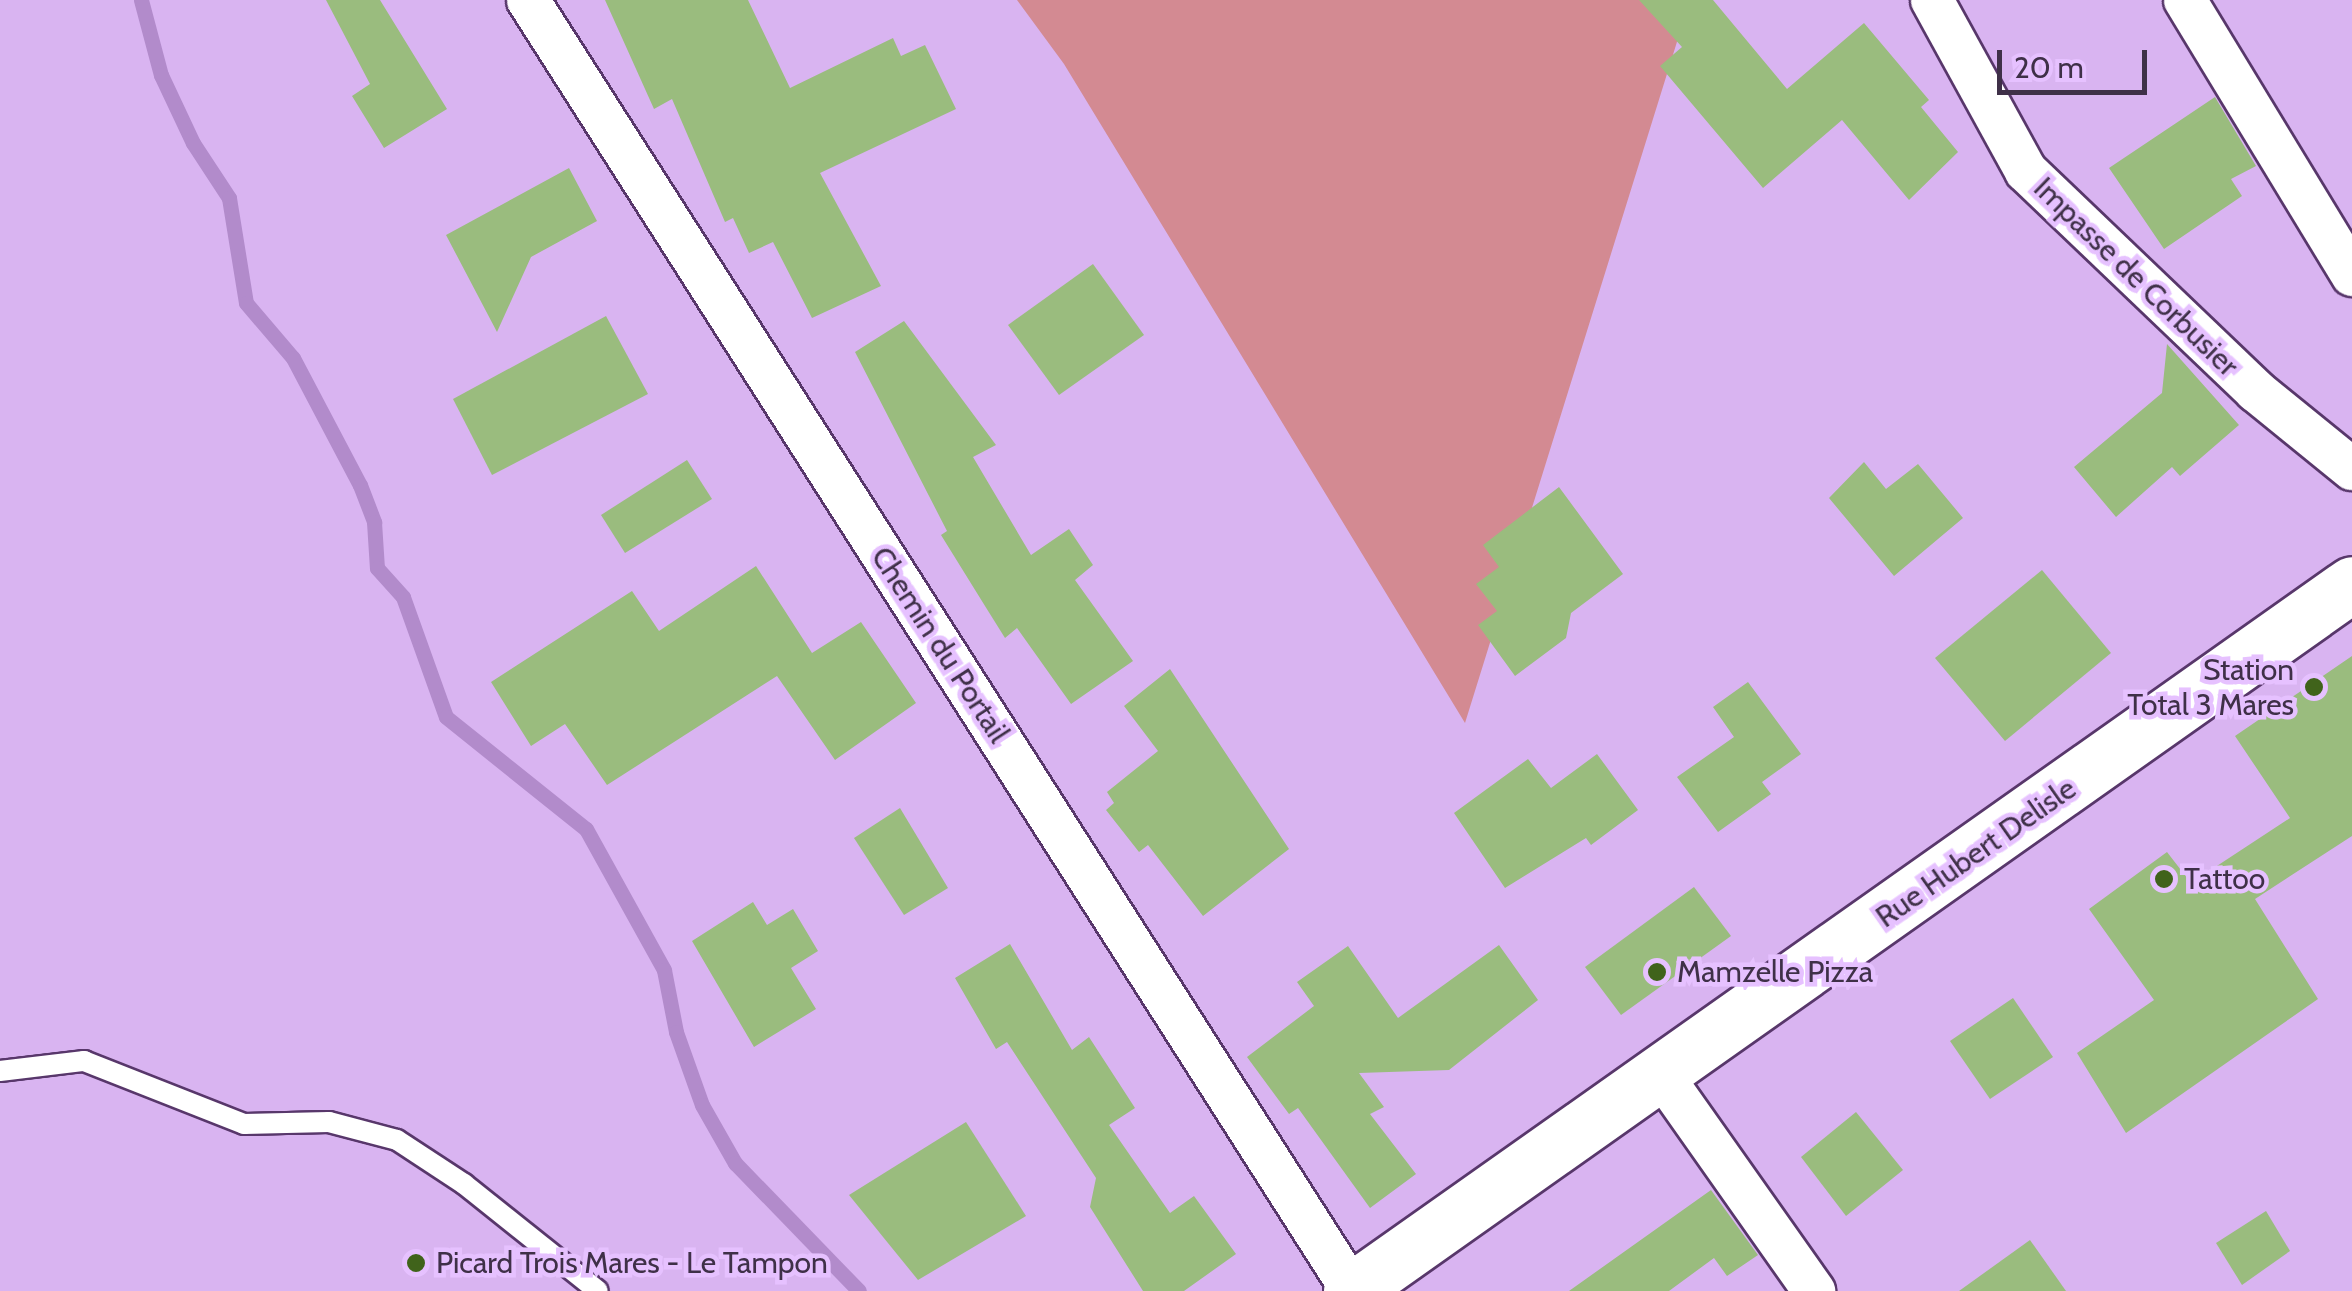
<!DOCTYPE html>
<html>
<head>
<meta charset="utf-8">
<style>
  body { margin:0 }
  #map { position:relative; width:2352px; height:1291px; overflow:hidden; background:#d9b4f1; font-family:Cabin,sans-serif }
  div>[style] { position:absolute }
  .green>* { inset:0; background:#d38a92 }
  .stream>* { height:15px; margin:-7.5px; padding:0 7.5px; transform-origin:7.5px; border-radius:7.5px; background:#b28bcb }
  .building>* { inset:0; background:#9abc7e }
  .roads { filter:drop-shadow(2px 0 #58376b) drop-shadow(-2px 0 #58376b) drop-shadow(0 2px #58376b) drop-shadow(0 -2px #58376b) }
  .lane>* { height:20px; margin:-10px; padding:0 10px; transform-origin:10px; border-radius:10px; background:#fff }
  .street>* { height:42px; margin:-21px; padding:0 21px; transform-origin:21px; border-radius:21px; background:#fff }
  .secondary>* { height:55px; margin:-27.5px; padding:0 27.5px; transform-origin:27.5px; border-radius:27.5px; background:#fff }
  .dots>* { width:28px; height:28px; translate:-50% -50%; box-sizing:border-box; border:5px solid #e6c1ff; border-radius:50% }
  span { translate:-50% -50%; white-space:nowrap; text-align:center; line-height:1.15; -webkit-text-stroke:9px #e6c1ff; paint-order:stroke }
  .street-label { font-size:30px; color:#3f3048 }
  .poi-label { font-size:30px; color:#3f3048 }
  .right { translate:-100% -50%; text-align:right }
  .left { translate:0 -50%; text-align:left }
  .scale { position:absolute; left:1997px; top:50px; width:150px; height:45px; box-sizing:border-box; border:5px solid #3f3048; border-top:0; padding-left:12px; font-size:30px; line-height:35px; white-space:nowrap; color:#3f3048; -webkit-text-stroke:8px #e6c1ff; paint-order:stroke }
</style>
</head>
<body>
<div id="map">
  <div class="green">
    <div style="clip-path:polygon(1017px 0,1690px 0,1465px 723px,1064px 64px)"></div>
  </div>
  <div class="stream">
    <div style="left:141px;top:0;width:78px;rotate:75.1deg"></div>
    <div style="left:161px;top:75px;width:75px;rotate:64.8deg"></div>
    <div style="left:193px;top:143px;width:66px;rotate:56.8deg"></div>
    <div style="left:229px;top:198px;width:106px;rotate:80.8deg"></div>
    <div style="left:246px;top:303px;width:72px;rotate:49.5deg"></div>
    <div style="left:293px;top:358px;width:144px;rotate:62.2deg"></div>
    <div style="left:360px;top:485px;width:40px;rotate:69deg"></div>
    <div style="left:374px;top:522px;width:46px;rotate:86.3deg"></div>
    <div style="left:377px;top:568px;width:39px;rotate:48deg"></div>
    <div style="left:403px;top:597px;width:127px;rotate:70.3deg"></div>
    <div style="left:446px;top:717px;width:179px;rotate:38.7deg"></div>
    <div style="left:586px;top:829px;width:161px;rotate:61deg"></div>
    <div style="left:664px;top:970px;width:63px;rotate:79deg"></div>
    <div style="left:676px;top:1032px;width:77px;rotate:70.4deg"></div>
    <div style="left:702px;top:1105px;width:67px;rotate:60.4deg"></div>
    <div style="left:735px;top:1163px;width:178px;rotate:45.9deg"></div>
  </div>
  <div class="building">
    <div style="clip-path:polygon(326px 0,380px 0,447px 109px,384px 148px,352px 96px,370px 84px)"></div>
    <div style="clip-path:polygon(605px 0,748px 0,790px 88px,893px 38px,901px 56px,925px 45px,956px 109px,820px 173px,881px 286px,812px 318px,773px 242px,749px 253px,733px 218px,725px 222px,672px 99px,654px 109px)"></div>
    <div style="clip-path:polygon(1639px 0,1713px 0,1787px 89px,1864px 23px,1929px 100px,1921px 107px,1958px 152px,1909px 200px,1842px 120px,1763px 188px,1660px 66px,1682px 47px)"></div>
    <div style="clip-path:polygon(2215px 97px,2256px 166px,2231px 179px,2242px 196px,2164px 249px,2109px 168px)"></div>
    <div style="clip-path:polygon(569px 168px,597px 221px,531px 257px,497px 332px,446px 235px)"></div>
    <div style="clip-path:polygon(1093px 264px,1144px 335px,1059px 395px,1008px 325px)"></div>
    <div style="clip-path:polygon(606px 316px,648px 394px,492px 475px,453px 399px)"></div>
    <div style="clip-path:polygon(904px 321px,996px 445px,973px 457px,1031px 555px,1069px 529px,1093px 565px,1075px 580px,1133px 661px,1071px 704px,1017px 628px,1005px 638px,985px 606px,941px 535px,947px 531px,855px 352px)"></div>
    <div style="clip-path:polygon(2167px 344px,2239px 425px,2180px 476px,2172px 467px,2116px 517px,2074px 467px,2162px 393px)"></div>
    <div style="clip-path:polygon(687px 460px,712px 499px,625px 553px,601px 515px)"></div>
    <div style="clip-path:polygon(1864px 462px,1886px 489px,1918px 464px,1963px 518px,1894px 576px,1829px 498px)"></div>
    <div style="clip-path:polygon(1559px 487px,1623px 574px,1571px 613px,1566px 638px,1515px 676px,1478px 625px,1497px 611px,1476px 584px,1499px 567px,1483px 545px)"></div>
    <div style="clip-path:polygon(756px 566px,812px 653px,861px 622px,916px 703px,835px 760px,777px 676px,607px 785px,565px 724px,531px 746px,491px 682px,632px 591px,659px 631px)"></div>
    <div style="clip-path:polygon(2042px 570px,2111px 653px,2005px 741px,1935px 658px)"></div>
    <div style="clip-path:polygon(2352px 656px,2352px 836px,2255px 899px,2318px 999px,2126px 1133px,2077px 1053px,2154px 1000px,2089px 909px,2167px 852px,2191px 883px,2290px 818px,2235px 736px)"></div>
    <div style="clip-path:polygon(1170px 669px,1289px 849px,1203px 916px,1148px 845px,1139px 852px,1106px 810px,1114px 803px,1107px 792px,1158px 751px,1124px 706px)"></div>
    <div style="clip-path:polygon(1748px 682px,1801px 754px,1762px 782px,1771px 794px,1718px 832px,1677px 777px,1734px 737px,1713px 707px)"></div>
    <div style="clip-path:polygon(1597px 754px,1638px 810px,1591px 845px,1586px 838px,1505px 888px,1454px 813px,1528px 759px,1551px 788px)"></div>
    <div style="clip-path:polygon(900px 808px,948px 888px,904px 915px,854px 838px)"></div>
    <div style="clip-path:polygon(1694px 887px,1731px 936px,1621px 1015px,1585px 967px)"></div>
    <div style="clip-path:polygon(753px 902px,767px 925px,793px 909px,818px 951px,791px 968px,816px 1009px,754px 1047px,692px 941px)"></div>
    <div style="clip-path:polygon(1010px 944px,1072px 1050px,1089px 1037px,1135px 1108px,1109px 1125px,1170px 1213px,1194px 1196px,1236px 1254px,1184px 1291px,1143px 1291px,1090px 1207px,1096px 1178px,1007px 1042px,996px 1049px,955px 978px)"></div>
    <div style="clip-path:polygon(1499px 945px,1538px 1000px,1449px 1070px,1359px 1073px,1384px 1107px,1370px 1114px,1416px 1174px,1370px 1208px,1298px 1108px,1289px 1114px,1247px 1057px,1314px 1006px,1297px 982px,1348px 946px,1398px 1018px)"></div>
    <div style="clip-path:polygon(2013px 998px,2053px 1057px,1990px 1099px,1950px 1041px)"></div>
    <div style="clip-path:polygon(1856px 1112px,1903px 1170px,1846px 1216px,1801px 1157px)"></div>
    <div style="clip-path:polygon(966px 1122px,1026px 1216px,918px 1280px,849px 1195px)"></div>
    <div style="clip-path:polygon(1711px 1190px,1758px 1255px,1727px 1276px,1714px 1258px,1669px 1291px,1569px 1291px)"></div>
    <div style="clip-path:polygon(2266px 1211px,2290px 1251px,2242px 1285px,2216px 1243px)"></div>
    <div style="clip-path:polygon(2030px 1240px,2066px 1291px,1959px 1291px)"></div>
  </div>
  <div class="roads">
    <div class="lane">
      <div style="left:0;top:1071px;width:85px;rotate:-6.8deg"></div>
      <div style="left:84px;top:1061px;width:172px;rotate:21.5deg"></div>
      <div style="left:244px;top:1124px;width:85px;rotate:-1.3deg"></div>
      <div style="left:329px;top:1122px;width:70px;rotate:14.8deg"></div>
      <div style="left:397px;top:1140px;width:80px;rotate:33.3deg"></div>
      <div style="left:464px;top:1184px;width:171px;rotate:38.6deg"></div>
    </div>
    <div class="street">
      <div style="left:528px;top:0;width:1531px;rotate:57.43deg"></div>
      <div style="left:1932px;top:0;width:195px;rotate:61.2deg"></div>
      <div style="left:2026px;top:171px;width:318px;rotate:43.7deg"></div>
      <div style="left:2256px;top:391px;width:124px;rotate:39.1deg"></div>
      <div style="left:2185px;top:0;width:322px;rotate:58.7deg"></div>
      <div style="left:1661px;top:1074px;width:266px;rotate:54.8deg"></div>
    </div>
    <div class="secondary">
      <div style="left:1351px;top:1291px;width:1225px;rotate:-35.23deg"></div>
    </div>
  </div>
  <div class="dots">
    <div style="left:2314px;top:687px;background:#40631b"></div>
    <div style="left:2164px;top:879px;background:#40631b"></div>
    <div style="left:1657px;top:972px;background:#40631b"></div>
    <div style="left:416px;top:1263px;background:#40631b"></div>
  </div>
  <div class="street-label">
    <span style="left:2136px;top:277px;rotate:44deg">Impasse de Corbusier</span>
    <span style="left:940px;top:645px;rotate:57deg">Chemin du Portail</span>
    <span style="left:1976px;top:853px;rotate:-35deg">Rue Hubert Delisle</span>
  </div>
  <div class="poi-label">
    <span class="right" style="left:2294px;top:687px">Station<br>Total 3 Mares</span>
    <span class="left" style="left:2184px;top:879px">Tattoo</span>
    <span class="left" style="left:1677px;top:972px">Mamzelle Pizza</span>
    <span class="left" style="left:436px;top:1263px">Picard Trois Mares - Le Tampon</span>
  </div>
  <div class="scale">20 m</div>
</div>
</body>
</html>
